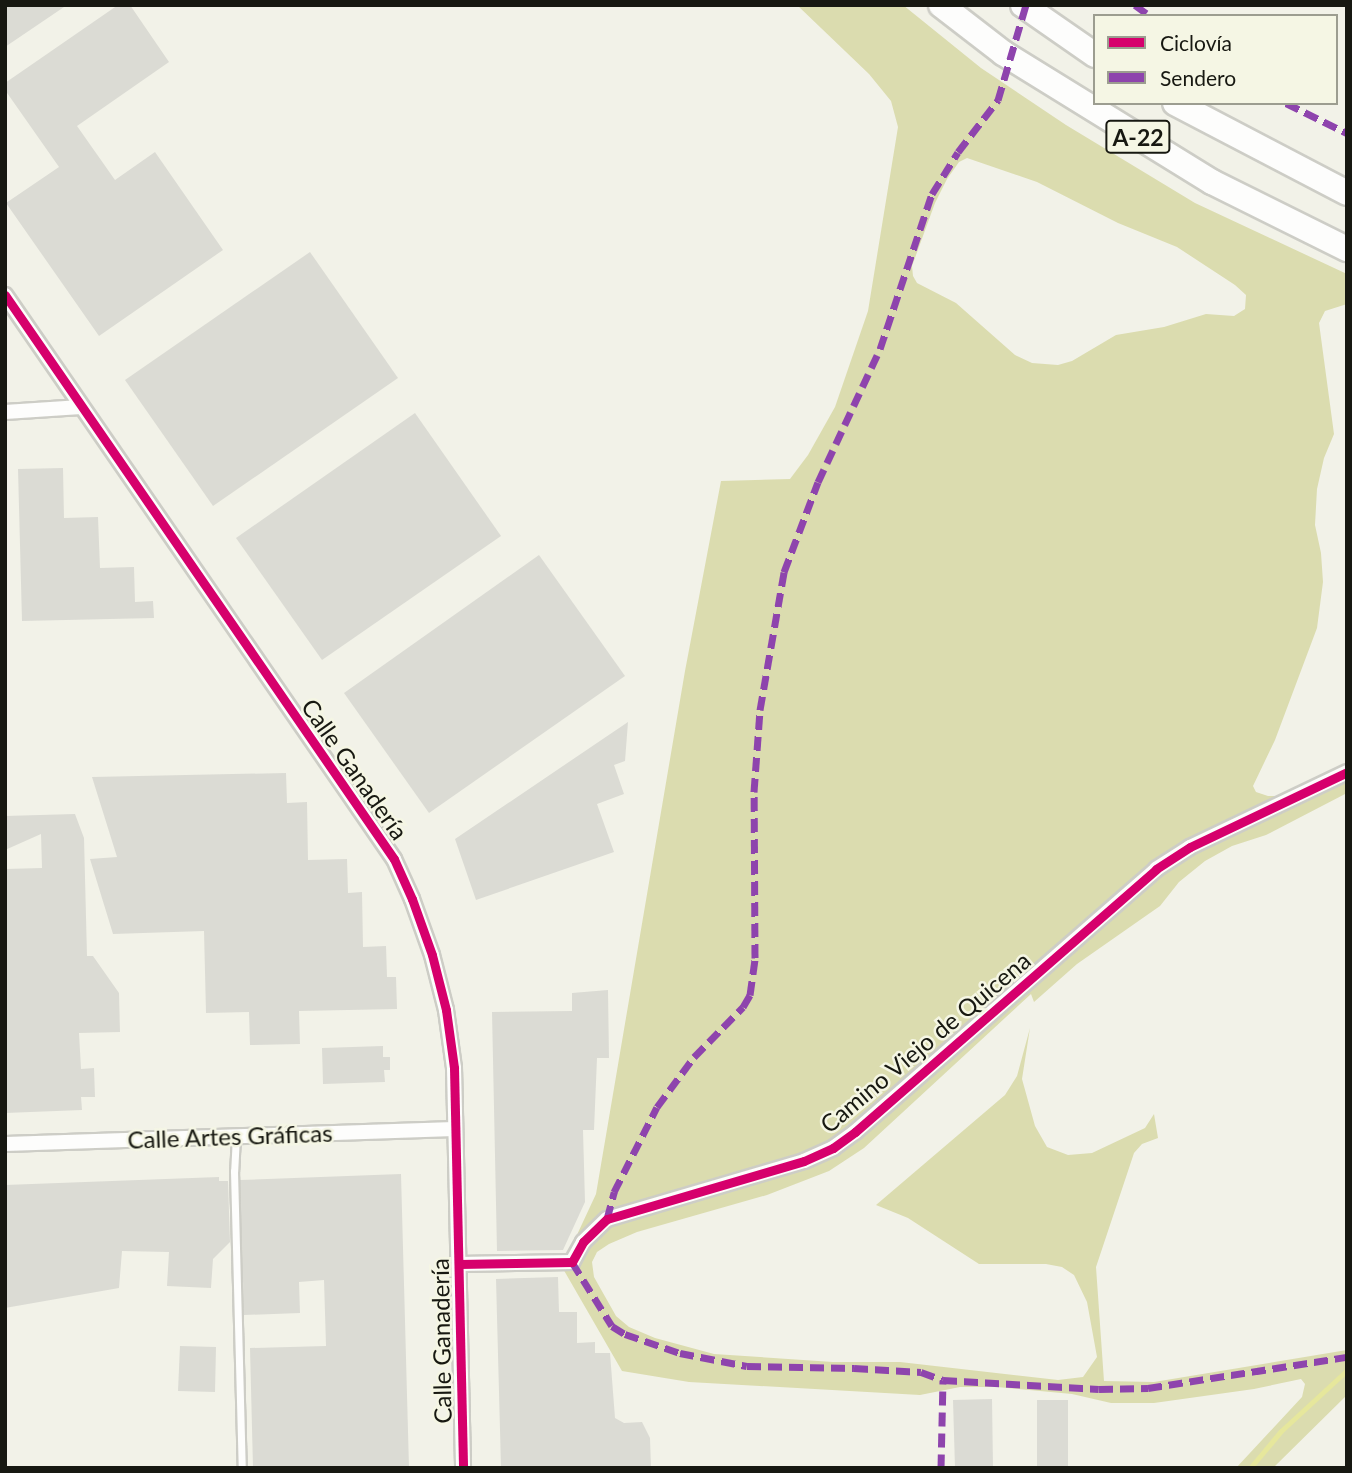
<!DOCTYPE html>
<html>
<head>
<meta charset="utf-8">
<style>
  body { margin:0 }
  #map { position:relative; width:1352px; height:1473px; overflow:hidden; background:#f2f2e8; font-family:Lato,sans-serif }
  div>[style] { position:absolute }
  .green>* { inset:0; background:#dbdcaf }
  .stream>* { height:5px; margin:-2.5px; padding:0 2.5px; transform-origin:2.5px; border-radius:2.5px; background:#e6e79c }
  .building>* { inset:0; background:#dbdbd4 }
  .roads { filter:drop-shadow(2px 0 #cdcdc6) drop-shadow(-2px 0 #cdcdc6) drop-shadow(0 2px #cdcdc6) drop-shadow(0 -2px #cdcdc6) }
  .service>* { height:7px; margin:-3.5px; padding:0 3.5px; transform-origin:3.5px; border-radius:3.5px; background:#fdfdfc }
  .minor>* { height:14px; margin:-7px; padding:0 7px; transform-origin:7px; border-radius:7px; background:#fdfdfc }
  .motorway>* { height:24px; margin:-12px; padding:0 12px; transform-origin:12px; border-radius:12px; background:#fdfdfc }
  .quiet>* { height:7px; margin-top:-3.5px; transform-origin:0; background:repeating-linear-gradient(90deg,#8e44ad 0 14px,transparent 0 21px) }
  .cycleway>* { height:9px; margin:-4.5px; padding:0 4.5px; transform-origin:4.5px; border-radius:4.5px; background:#d6006c }
  span { translate:-50% -50%; white-space:nowrap; text-align:center; line-height:1.15; -webkit-text-stroke:5px #f5f6e4; paint-order:stroke }
  .shield-label span { padding:2px 5px; background:#f5f6e4; border:2px solid; border-radius:5px; -webkit-text-stroke-width:0 }
  .shield-label { font-size:23px; color:#171811; font-weight:700 }
  .street-label { font-size:24px; color:#171811 }
  .frame { position:absolute; inset:0; border:7px solid #171811; pointer-events:none }
  .legend { position:absolute; left:1093px; top:14px; width:245px; height:91px; box-sizing:border-box; background:#f5f6e4; border:2px solid #9c9d90; margin:0; padding:9px 12px; list-style:none; font-size:21px; color:#171811 }
  .legend li { display:flex; align-items:center; gap:14px; height:35px }
  .legend b { width:35px; border:2px solid #9c9d90 }
</style>
</head>
<body>
<div id="map">
  <div class="green">
    <div style="clip-path:polygon(evenodd,797px 5px,903px 5px,981px 68px,1066px 125px,1195px 203px,1347px 274px,1347px 304px,1325px 311px,1319px 323px,1334px 434px,1324px 458px,1317px 489px,1315px 525px,1321px 553px,1323px 582px,1317px 628px,1275px 740px,1253px 786px,1256px 792px,1268px 796px,1284px 796px,1347px 766px,1347px 793px,1266px 835px,1232px 846px,1205px 861px,1179px 882px,1160px 906px,1077px 964px,1034px 1002px,1031px 994px,864px 1148px,829px 1171px,767px 1195px,637px 1232px,609px 1244px,597px 1252px,592px 1262px,594px 1277px,616px 1316px,629px 1327px,655px 1338px,714px 1354px,833px 1362px,900px 1362px,1058px 1380px,1083px 1377px,1097px 1357px,1087px 1302px,1074px 1275px,1062px 1267px,1046px 1264px,979px 1264px,908px 1218px,876px 1205px,1005px 1095px,1017px 1076px,1030px 1028px,1022px 1079px,1035px 1126px,1047px 1147px,1068px 1155px,1092px 1153px,1145px 1128px,1154px 1114px,1158px 1138px,1142px 1144px,1134px 1153px,1096px 1267px,1104px 1381px,1154px 1382px,1347px 1350px,1347px 1395px,1273px 1468px,1236px 1468px,1302px 1397px,1305px 1384px,1301px 1379px,1254px 1389px,1154px 1403px,1111px 1403px,1072px 1394px,997px 1387px,960px 1387px,920px 1395px,689px 1382px,622px 1371px,562px 1267px,596px 1194px,685px 671px,721px 481px,790px 479px,808px 455px,835px 407px,868px 311px,898px 127px,891px 101px,869px 74px,797px 5px,967px 158px,1037px 182px,1118px 223px,1177px 247px,1235px 285px,1246px 295px,1245px 309px,1234px 316px,1206px 314px,1164px 327px,1116px 335px,1072px 361px,1058px 365px,1032px 363px,1015px 355px,956px 303px,917px 283px,913px 276px,912px 266px,935px 203px,947px 179px,959px 162px,967px 158px)"></div>
  </div>
  <div class="stream">
    <div style="left:1250px;top:1468px;width:48px;rotate:-50deg"></div>
    <div style="left:1281px;top:1431px;width:90px;rotate:-42.7deg"></div>
  </div>
  <div class="building">
    <div style="clip-path:polygon(5px 5px,67px 5px,5px 47px)"></div>
    <div style="clip-path:polygon(118px 5px,130px 5px,169px 62px,77px 126px,115px 180px,155px 152px,223px 250px,99px 336px,6px 203px,59px 167px,5px 90px,5px 83px)"></div>
    <div style="clip-path:polygon(310px 252px,398px 378px,213px 506px,125px 380px)"></div>
    <div style="clip-path:polygon(415px 413px,501px 536px,322px 660px,236px 538px)"></div>
    <div style="clip-path:polygon(63px 468px,64px 518px,98px 517px,100px 568px,134px 567px,135px 602px,153px 601px,154px 618px,22px 621px,18px 469px)"></div>
    <div style="clip-path:polygon(539px 555px,625px 676px,429px 813px,344px 693px)"></div>
    <div style="clip-path:polygon(628px 722px,625px 761px,614px 765px,624px 794px,597px 804px,614px 852px,476px 900px,455px 839px)"></div>
    <div style="clip-path:polygon(286px 773px,287px 803px,307px 802px,308px 860px,347px 859px,348px 893px,362px 892px,363px 947px,386px 946px,387px 977px,396px 977px,397px 1009px,299px 1011px,300px 1044px,250px 1045px,249px 1012px,206px 1013px,204px 931px,113px 934px,90px 859px,117px 857px,92px 777px)"></div>
    <div style="clip-path:polygon(75px 814px,84px 838px,87px 956px,93px 956px,119px 993px,120px 1032px,79px 1033px,81px 1069px,94px 1068px,95px 1097px,81px 1097px,82px 1110px,5px 1113px,5px 869px,42px 868px,41px 834px,5px 850px,5px 816px)"></div>
    <div style="clip-path:polygon(608px 990px,609px 1058px,597px 1058px,594px 1130px,583px 1130px,585px 1202px,563px 1250px,497px 1251px,492px 1012px,572px 1011px,572px 993px)"></div>
    <div style="clip-path:polygon(383px 1046px,383px 1057px,390px 1057px,390px 1070px,384px 1070px,385px 1082px,323px 1084px,322px 1048px)"></div>
    <div style="clip-path:polygon(401px 1174px,409px 1468px,253px 1468px,250px 1348px,326px 1346px,324px 1280px,299px 1282px,300px 1313px,244px 1315px,240px 1180px)"></div>
    <div style="clip-path:polygon(219px 1177px,219px 1181px,228px 1181px,230px 1242px,213px 1259px,211px 1288px,167px 1286px,169px 1252px,122px 1251px,119px 1288px,5px 1308px,5px 1185px)"></div>
    <div style="clip-path:polygon(558px 1277px,559px 1312px,577px 1312px,577px 1343px,595px 1342px,595px 1353px,610px 1353px,615px 1418px,624px 1423px,642px 1422px,650px 1438px,651px 1468px,501px 1468px,496px 1279px)"></div>
    <div style="clip-path:polygon(180px 1346px,216px 1347px,215px 1392px,178px 1391px)"></div>
    <div style="clip-path:polygon(992px 1399px,993px 1468px,955px 1468px,953px 1400px)"></div>
    <div style="clip-path:polygon(1037px 1400px,1068px 1400px,1068px 1468px,1037px 1468px)"></div>
  </div>
  <div class="roads">
    <div class="service">
      <div style="left:236px;top:1136px;width:35px;rotate:93deg"></div>
      <div style="left:234px;top:1171px;width:297px;rotate:88.5deg"></div>
    </div>
    <div class="minor">
      <div style="left:5px;top:295px;width:685px;rotate:55.41deg"></div>
      <div style="left:394px;top:859px;width:44px;rotate:65.8deg"></div>
      <div style="left:412px;top:899px;width:59px;rotate:70.3deg"></div>
      <div style="left:432px;top:955px;width:57px;rotate:75.7deg"></div>
      <div style="left:446px;top:1010px;width:59px;rotate:82.1deg"></div>
      <div style="left:454px;top:1068px;width:400px;rotate:88.7deg"></div>
      <div style="left:5px;top:412px;width:76px;rotate:-3.8deg"></div>
      <div style="left:5px;top:1144px;width:450px;rotate:-1.9deg"></div>
      <div style="left:459px;top:1264px;width:113px;rotate:-1deg"></div>
      <div style="left:572px;top:1262px;width:23px;rotate:-61deg"></div>
      <div style="left:583px;top:1242px;width:33px;rotate:-44deg"></div>
      <div style="left:607px;top:1219px;width:205px;rotate:-16.4deg"></div>
      <div style="left:804px;top:1161px;width:32px;rotate:-24deg"></div>
      <div style="left:833px;top:1148px;width:27px;rotate:-36deg"></div>
      <div style="left:855px;top:1132px;width:400px;rotate:-41.1deg"></div>
      <div style="left:1156px;top:869px;width:40px;rotate:-32.9deg"></div>
      <div style="left:1190px;top:847px;width:174px;rotate:-25.5deg"></div>
    </div>
    <div class="motorway">
      <div style="left:941px;top:5px;width:78px;rotate:37.7deg"></div>
      <div style="left:1003px;top:53px;width:246px;rotate:31.7deg"></div>
      <div style="left:1212px;top:182px;width:151px;rotate:26.4deg"></div>
      <div style="left:1023px;top:5px;width:88px;rotate:34.8deg"></div>
      <div style="left:1175px;top:103px;width:194px;rotate:27.6deg"></div>
    </div>
  </div>
  <div class="quiet">
    <div style="left:1135px;top:5px;width:19px;rotate:36deg"></div>
    <div style="left:1286px;top:103px;width:68px;rotate:26.2deg"></div>
    <div style="left:607px;top:1219px;width:28px;rotate:-75deg"></div>
    <div style="left:614px;top:1192px;width:95px;rotate:-63.2deg"></div>
    <div style="left:657px;top:1107px;width:62px;rotate:-53.5deg"></div>
    <div style="left:694px;top:1057px;width:70px;rotate:-45.6deg"></div>
    <div style="left:743px;top:1007px;width:14px;rotate:-60deg"></div>
    <div style="left:750px;top:995px;width:37px;rotate:-82deg"></div>
    <div style="left:755px;top:958px;width:166px;rotate:-90.3deg"></div>
    <div style="left:754px;top:792px;width:82px;rotate:-85.8deg"></div>
    <div style="left:760px;top:710px;width:140px;rotate:-80.1deg"></div>
    <div style="left:784px;top:572px;width:96px;rotate:-69.3deg"></div>
    <div style="left:818px;top:482px;width:147px;rotate:-65deg"></div>
    <div style="left:880px;top:349px;width:163px;rotate:-71.5deg"></div>
    <div style="left:932px;top:194px;width:49px;rotate:-58.2deg"></div>
    <div style="left:958px;top:152px;width:66px;rotate:-52.4deg"></div>
    <div style="left:998px;top:100px;width:99px;rotate:-73.6deg"></div>
    <div style="left:572px;top:1262px;width:75px;rotate:58deg"></div>
    <div style="left:612px;top:1326px;width:15px;rotate:32deg"></div>
    <div style="left:625px;top:1334px;width:58px;rotate:19.1deg"></div>
    <div style="left:680px;top:1353px;width:68px;rotate:11deg"></div>
    <div style="left:747px;top:1366px;width:107px;rotate:1.1deg"></div>
    <div style="left:854px;top:1368px;width:67px;rotate:3.4deg"></div>
    <div style="left:921px;top:1372px;width:23px;rotate:20deg"></div>
    <div style="left:943px;top:1380px;width:156px;rotate:3.3deg"></div>
    <div style="left:1099px;top:1389px;width:49px;rotate:-1.2deg"></div>
    <div style="left:1148px;top:1388px;width:201px;rotate:-8.9deg"></div>
    <div style="left:941px;top:1468px;width:88px;rotate:-88.7deg"></div>
  </div>
  <div class="cycleway">
    <div style="left:5px;top:295px;width:685px;rotate:55.41deg"></div>
    <div style="left:394px;top:859px;width:44px;rotate:65.8deg"></div>
    <div style="left:412px;top:899px;width:59px;rotate:70.3deg"></div>
    <div style="left:432px;top:955px;width:57px;rotate:75.7deg"></div>
    <div style="left:446px;top:1010px;width:59px;rotate:82.1deg"></div>
    <div style="left:454px;top:1068px;width:400px;rotate:88.7deg"></div>
    <div style="left:459px;top:1264px;width:113px;rotate:-1deg"></div>
    <div style="left:572px;top:1262px;width:23px;rotate:-61deg"></div>
    <div style="left:583px;top:1242px;width:33px;rotate:-44deg"></div>
    <div style="left:607px;top:1219px;width:205px;rotate:-16.4deg"></div>
    <div style="left:804px;top:1161px;width:32px;rotate:-24deg"></div>
    <div style="left:833px;top:1148px;width:27px;rotate:-36deg"></div>
    <div style="left:855px;top:1132px;width:400px;rotate:-41.1deg"></div>
    <div style="left:1156px;top:869px;width:40px;rotate:-32.9deg"></div>
    <div style="left:1190px;top:847px;width:174px;rotate:-25.5deg"></div>
  </div>
  <div class="shield-label">
    <span style="left:1138px;top:137px">A-22</span>
  </div>
  <div class="street-label">
    <span style="left:355px;top:769px;rotate:55deg">Calle Ganadería</span>
    <span style="left:925px;top:1042px;rotate:-40deg">Camino Viejo de Quicena</span>
    <span style="left:230px;top:1136px;rotate:-2deg">Calle Artes Gráficas</span>
    <span style="left:441px;top:1341px;rotate:-91deg">Calle Ganadería</span>
  </div>
  <div class="frame"></div>
  <ul class="legend">
  <li><b style="height:9px;background:#d6006c"></b>Ciclovía</li>
  <li><b style="height:9px;background:#8e44ad"></b>Sendero</li>
  </ul>
</div>
</body>
</html>
